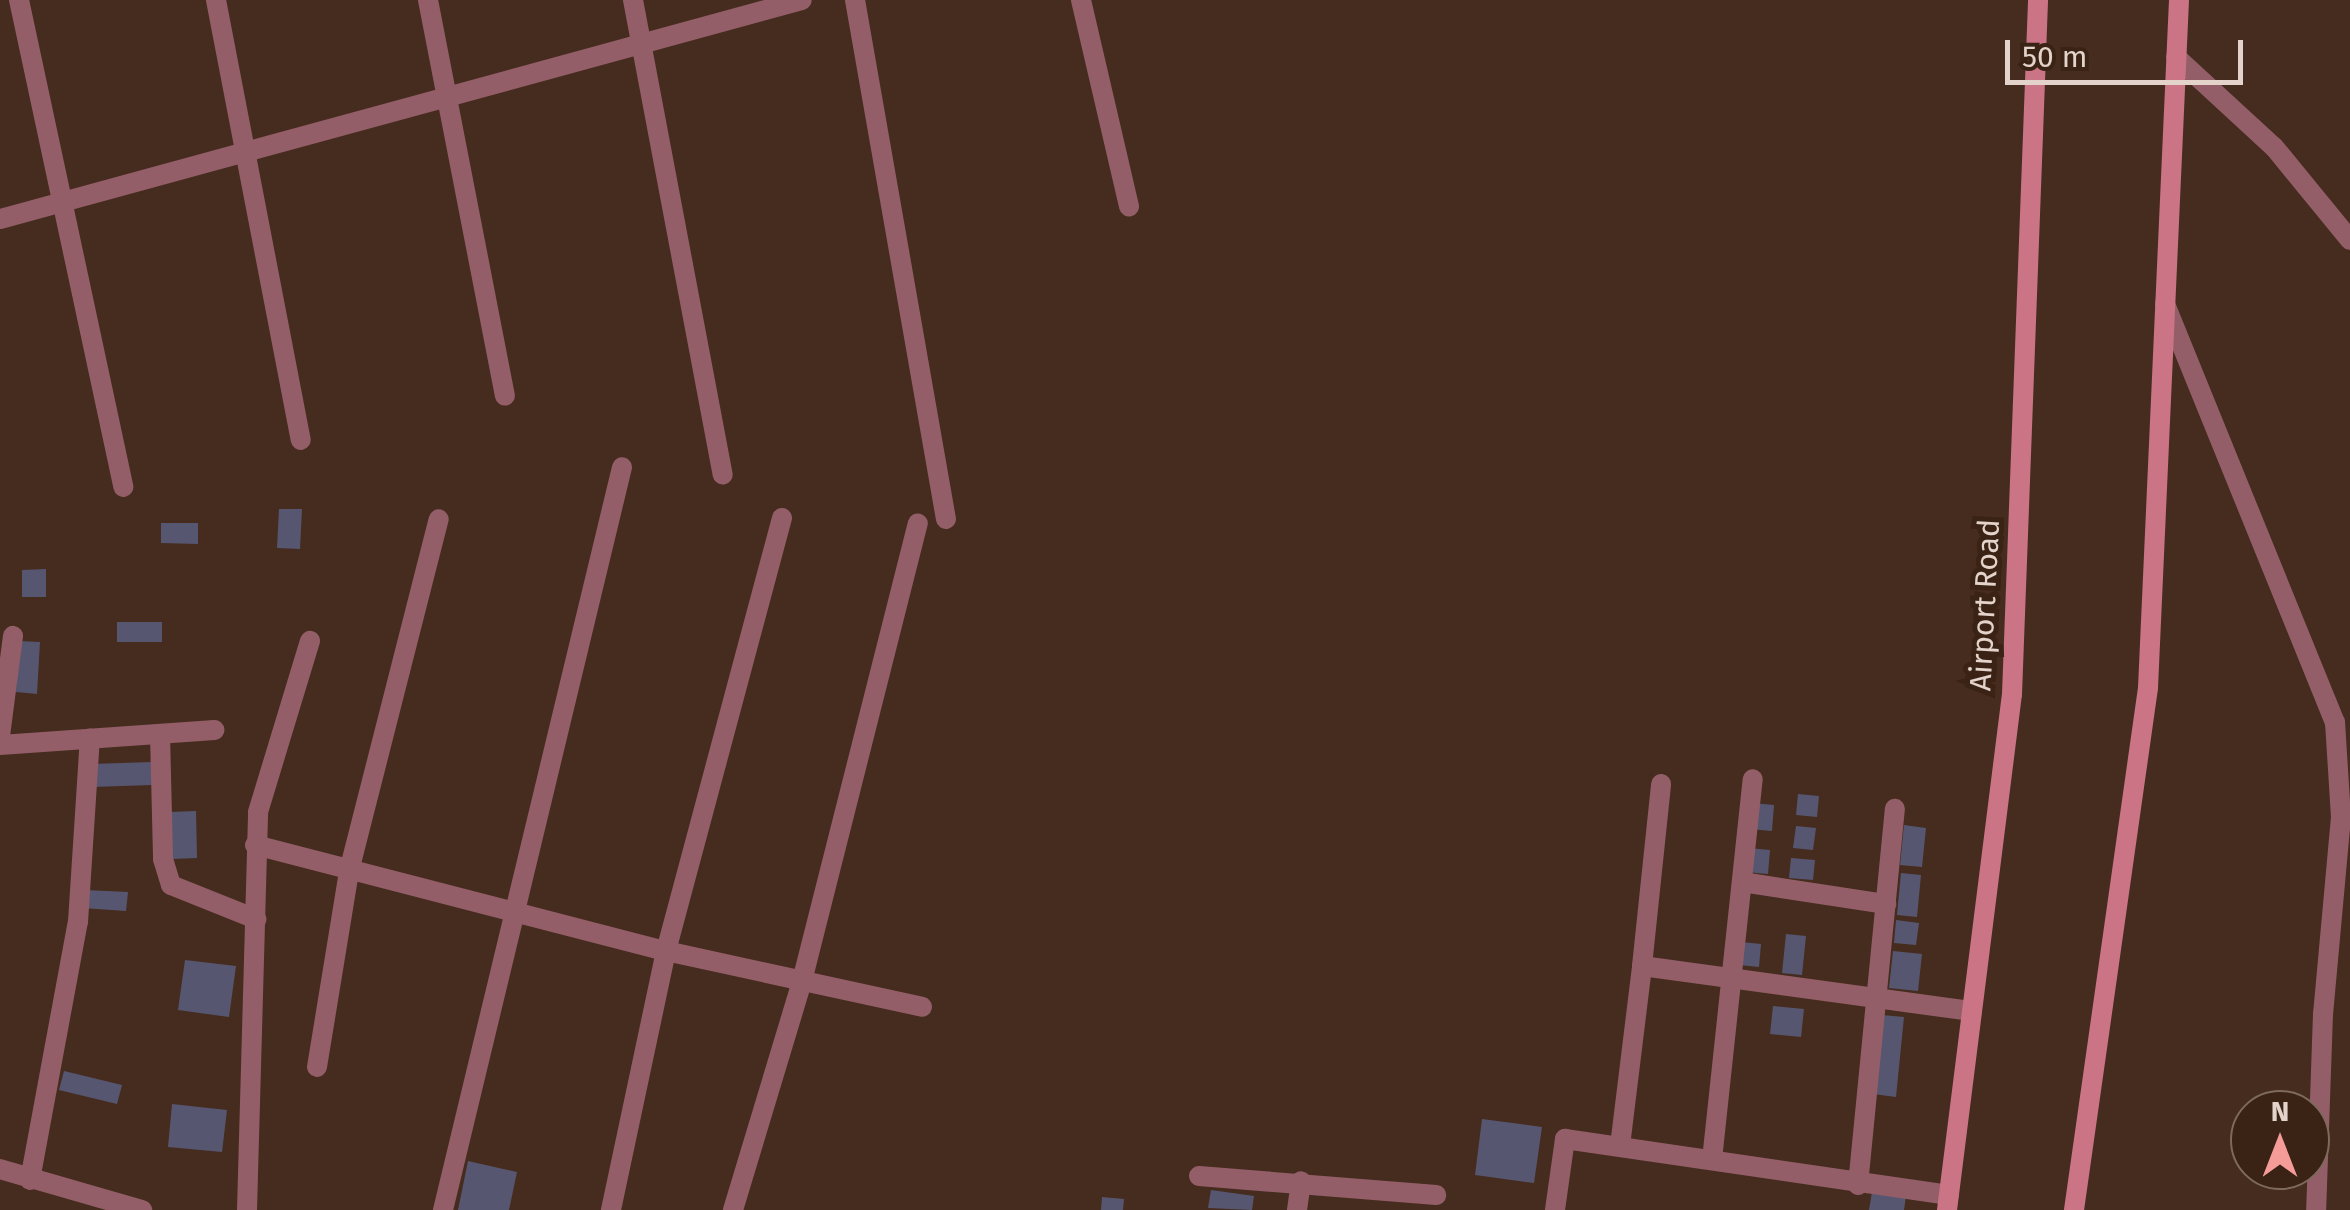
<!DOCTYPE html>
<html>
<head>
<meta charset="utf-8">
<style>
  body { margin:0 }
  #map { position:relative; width:2350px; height:1210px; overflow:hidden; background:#452c1e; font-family:"Fira Sans",sans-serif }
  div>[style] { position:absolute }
  .building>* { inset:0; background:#575671 }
  .minor>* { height:20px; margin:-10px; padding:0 10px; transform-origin:10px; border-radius:10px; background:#945e69 }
  .tertiary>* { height:20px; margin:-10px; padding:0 10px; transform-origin:10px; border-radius:10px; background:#945e69 }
  .secondary>* { height:20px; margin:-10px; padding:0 10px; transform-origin:10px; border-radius:10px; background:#ca7486 }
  span { translate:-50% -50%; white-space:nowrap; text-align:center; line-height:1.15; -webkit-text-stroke:10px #3a2215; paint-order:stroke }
  .street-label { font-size:30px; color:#e3d3ca }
  .north { position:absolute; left:2230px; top:1090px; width:100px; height:100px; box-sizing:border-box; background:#3a2215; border:2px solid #7e695d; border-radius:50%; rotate:0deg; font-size:28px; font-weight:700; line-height:40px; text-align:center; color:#e3d3ca }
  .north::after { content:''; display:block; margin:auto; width:35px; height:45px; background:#f59b98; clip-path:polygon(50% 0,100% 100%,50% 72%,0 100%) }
  .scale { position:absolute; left:2005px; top:40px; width:238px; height:45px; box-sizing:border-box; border:5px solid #e3d3ca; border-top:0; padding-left:12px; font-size:30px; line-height:35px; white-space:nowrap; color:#e3d3ca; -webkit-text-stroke:8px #3a2215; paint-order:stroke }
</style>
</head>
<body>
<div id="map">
  <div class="building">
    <div style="clip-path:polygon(279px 509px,302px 509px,300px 549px,277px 548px)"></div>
    <div style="clip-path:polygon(161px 523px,198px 523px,198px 544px,161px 543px)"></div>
    <div style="clip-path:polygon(46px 569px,46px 597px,22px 597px,22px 570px)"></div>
    <div style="clip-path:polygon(117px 622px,162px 622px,162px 642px,117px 642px)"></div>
    <div style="clip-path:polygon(18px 641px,40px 642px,37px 694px,16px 692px)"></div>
    <div style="clip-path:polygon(152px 762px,152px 785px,92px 787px,92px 764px)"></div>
    <div style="clip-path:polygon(1798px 794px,1819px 796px,1817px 817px,1796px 815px)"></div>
    <div style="clip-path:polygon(1752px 803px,1774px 805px,1772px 831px,1749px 829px)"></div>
    <div style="clip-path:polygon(196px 811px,197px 858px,172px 859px,170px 812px)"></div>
    <div style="clip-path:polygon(1904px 825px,1926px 828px,1922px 867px,1900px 865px)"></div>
    <div style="clip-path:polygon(1796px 826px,1816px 828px,1813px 850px,1793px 848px)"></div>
    <div style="clip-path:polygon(1748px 848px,1770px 850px,1768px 874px,1746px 872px)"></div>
    <div style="clip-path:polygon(1791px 858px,1815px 860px,1813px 880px,1789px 878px)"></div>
    <div style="clip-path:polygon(1901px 873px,1921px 875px,1917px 917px,1897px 915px)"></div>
    <div style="clip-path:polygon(85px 890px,128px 892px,126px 911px,83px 908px)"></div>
    <div style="clip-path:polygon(1896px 920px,1919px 923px,1916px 945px,1894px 943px)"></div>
    <div style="clip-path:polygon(1786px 934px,1806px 936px,1802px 975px,1782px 973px)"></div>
    <div style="clip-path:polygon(1741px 942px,1761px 944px,1759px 967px,1739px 965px)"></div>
    <div style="clip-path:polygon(1893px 951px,1922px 954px,1918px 991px,1889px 988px)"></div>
    <div style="clip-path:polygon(185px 960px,236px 966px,229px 1017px,178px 1010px)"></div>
    <div style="clip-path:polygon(1773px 1006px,1804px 1009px,1801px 1037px,1770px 1034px)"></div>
    <div style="clip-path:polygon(1882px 1015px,1904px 1017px,1896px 1097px,1873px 1094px)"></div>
    <div style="clip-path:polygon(64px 1071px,122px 1085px,117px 1104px,59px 1090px)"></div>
    <div style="clip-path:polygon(172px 1104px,227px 1110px,222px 1152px,168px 1147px)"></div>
    <div style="clip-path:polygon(1482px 1119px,1542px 1127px,1534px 1183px,1475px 1175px)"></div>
    <div style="clip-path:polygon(468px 1161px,517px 1172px,509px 1210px,458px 1210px)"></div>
    <div style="clip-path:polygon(1211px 1190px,1254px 1196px,1252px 1210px,1208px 1208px)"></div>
    <div style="clip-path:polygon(1872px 1192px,1906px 1196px,1904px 1210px,1869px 1210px)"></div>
    <div style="clip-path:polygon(1102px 1197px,1124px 1199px,1123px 1210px,1101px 1210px)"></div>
  </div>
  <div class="minor">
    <div style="left:19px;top:0;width:498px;rotate:77.9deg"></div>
    <div style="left:216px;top:0;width:448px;rotate:79.1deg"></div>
    <div style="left:428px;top:0;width:403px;rotate:79deg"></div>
    <div style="left:633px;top:0;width:483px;rotate:79.3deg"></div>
    <div style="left:855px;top:0;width:527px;rotate:80.06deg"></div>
    <div style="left:1081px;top:0;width:212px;rotate:76.9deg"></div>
    <div style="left:2176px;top:57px;width:133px;rotate:42.6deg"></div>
    <div style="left:2274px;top:147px;width:120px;rotate:50.7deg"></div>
    <div style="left:0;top:219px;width:831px;rotate:-15.27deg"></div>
    <div style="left:782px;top:518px;width:448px;rotate:105deg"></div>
    <div style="left:666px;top:951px;width:262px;rotate:12.3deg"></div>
    <div style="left:160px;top:734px;width:125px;rotate:88.6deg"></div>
    <div style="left:163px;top:859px;width:27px;rotate:73deg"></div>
    <div style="left:171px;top:885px;width:92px;rotate:21.8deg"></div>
    <div style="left:0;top:736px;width:101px;rotate:-82.6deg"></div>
    <div style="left:0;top:745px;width:215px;rotate:-4deg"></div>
    <div style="left:255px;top:845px;width:424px;rotate:14.5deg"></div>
    <div style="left:666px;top:951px;width:265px;rotate:102deg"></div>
    <div style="left:1742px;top:882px;width:146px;rotate:8.7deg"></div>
    <div style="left:1642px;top:966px;width:183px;rotate:-84deg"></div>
    <div style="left:317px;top:1067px;width:199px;rotate:-80.7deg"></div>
    <div style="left:349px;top:871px;width:363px;rotate:-75.7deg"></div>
    <div style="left:1620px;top:1146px;width:181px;rotate:-83deg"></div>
    <div style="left:1642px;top:966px;width:333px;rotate:7.8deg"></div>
    <div style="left:1712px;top:1160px;width:383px;rotate:-83.9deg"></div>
    <div style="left:0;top:1169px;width:148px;rotate:16.1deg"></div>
    <div style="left:1199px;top:1176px;width:238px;rotate:4.6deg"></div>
    <div style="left:30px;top:1180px;width:262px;rotate:-79.5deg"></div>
    <div style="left:78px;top:922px;width:184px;rotate:-86.3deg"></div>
    <div style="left:1858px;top:1185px;width:378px;rotate:-84.4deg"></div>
    <div style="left:247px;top:1210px;width:398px;rotate:-88.4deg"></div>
    <div style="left:258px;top:812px;width:179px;rotate:-73.1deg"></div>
    <div style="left:443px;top:1210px;width:764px;rotate:-76.45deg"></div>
    <div style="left:733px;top:1210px;width:239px;rotate:-73.2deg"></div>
    <div style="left:802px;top:981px;width:472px;rotate:-75.8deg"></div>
    <div style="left:1297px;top:1210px;width:29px;rotate:-82deg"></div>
    <div style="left:1555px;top:1210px;width:72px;rotate:-82deg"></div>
    <div style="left:1565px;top:1139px;width:388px;rotate:8.3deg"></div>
  </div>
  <div class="tertiary">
    <div style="left:2165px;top:304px;width:451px;rotate:67.9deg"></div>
    <div style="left:2335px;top:722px;width:95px;rotate:86.4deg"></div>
    <div style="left:2341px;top:817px;width:198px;rotate:95.2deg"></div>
    <div style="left:2323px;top:1014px;width:196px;rotate:92deg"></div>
  </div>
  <div class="secondary">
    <div style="left:1947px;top:1210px;width:520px;rotate:-82.82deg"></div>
    <div style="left:2012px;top:694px;width:694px;rotate:-87.85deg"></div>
    <div style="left:2074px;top:1210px;width:527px;rotate:-81.93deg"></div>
    <div style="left:2148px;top:688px;width:689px;rotate:-87.42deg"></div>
  </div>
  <div class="street-label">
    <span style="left:1985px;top:605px;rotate:-87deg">Airport Road</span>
  </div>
  <div class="north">N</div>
  <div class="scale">50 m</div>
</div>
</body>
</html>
